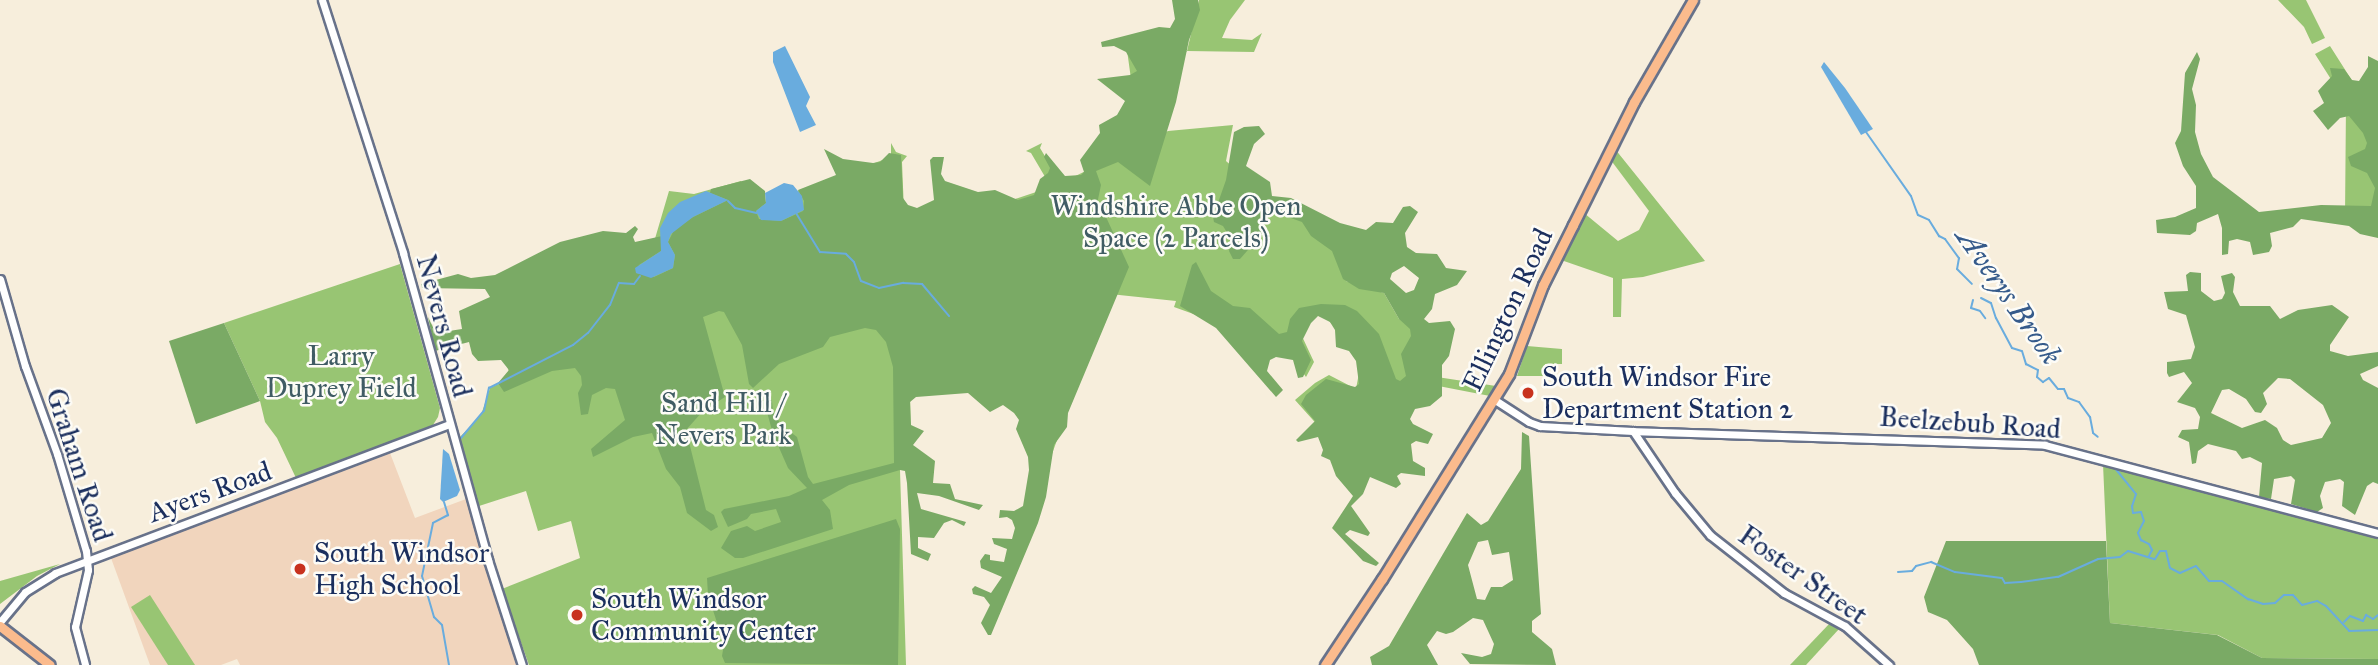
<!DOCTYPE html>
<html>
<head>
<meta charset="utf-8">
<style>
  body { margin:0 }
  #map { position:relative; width:2378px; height:665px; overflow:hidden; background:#f7eedc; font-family:"IM FELL Great Primer",serif }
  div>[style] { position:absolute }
  .built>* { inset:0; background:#f1d5bd }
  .green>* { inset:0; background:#98c573 }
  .forest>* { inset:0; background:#7aaa65 }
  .water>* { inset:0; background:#69acde }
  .stream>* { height:2px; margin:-1px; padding:0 1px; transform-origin:1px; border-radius:1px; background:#69acde }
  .roads { filter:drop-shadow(2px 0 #68728a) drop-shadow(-2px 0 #68728a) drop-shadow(0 2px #68728a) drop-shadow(0 -2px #68728a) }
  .minor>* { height:7px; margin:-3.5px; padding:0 3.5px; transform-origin:3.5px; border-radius:3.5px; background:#fff }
  .major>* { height:9px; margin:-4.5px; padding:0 4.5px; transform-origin:4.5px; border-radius:4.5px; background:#fbbb8d }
  .dots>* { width:19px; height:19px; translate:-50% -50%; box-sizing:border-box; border:4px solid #fdfcf7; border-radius:50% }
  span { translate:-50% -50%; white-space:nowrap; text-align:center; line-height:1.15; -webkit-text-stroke:5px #fdfcf7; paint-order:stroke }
  .park-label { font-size:28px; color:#405c64 }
  .street-label { font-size:28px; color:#1b2f5e }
  .poi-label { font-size:28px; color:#1b2f5e }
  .left { translate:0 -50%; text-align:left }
  .water-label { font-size:30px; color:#365b8b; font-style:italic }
</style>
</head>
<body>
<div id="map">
  <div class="built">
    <div style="clip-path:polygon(390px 453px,415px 518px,466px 499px,516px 665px,240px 665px,237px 659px,221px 665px,150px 665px,111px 558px)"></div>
  </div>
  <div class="green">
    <div style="clip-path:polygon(1199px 0,1245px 0,1230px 20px,1222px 38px,1252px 40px,1262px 33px,1254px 52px,1187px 51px,1134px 101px,1127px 50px,1187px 51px)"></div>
    <div style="clip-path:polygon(2278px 0,2306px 0,2325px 38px,2312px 44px,2304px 27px)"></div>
    <div style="clip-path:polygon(2330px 46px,2358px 90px,2377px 83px,2378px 216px,2345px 216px,2346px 103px,2315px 54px)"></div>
    <div style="clip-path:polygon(1233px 125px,1226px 161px,1284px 212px,1349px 228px,1346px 281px,1384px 293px,1399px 319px,1439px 326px,1437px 377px,1496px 386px,1490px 396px,1423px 383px,1321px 429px,1295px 400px,1315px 383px,1329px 375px,1356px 389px,1362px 357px,1320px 311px,1300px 332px,1314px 362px,1306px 377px,1283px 344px,1249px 346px,1199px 316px,1174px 307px,1176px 301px,1110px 294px,1044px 476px,1040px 380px,910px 383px,911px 469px,900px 470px,906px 665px,529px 665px,502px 589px,580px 558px,571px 521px,538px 531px,526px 491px,479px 506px,460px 437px,481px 415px,490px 388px,511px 378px,503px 353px,654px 242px,669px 191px,694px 194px,741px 181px,756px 206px,891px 157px,891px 143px,896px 152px,907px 156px,902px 162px,905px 236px,1051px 187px,1031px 153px,1026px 151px,1042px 143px,1040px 148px,1061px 183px,1168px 131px)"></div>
    <div style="clip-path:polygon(1615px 149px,1705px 261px,1643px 277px,1622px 279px,1621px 317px,1613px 317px,1613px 278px,1561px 260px,1584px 213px,1618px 241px,1639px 230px,1649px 211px,1610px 159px)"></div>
    <div style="clip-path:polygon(400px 264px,440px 408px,438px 417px,433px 425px,296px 478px,277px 438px,265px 422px,260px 401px,224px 323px)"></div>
    <div style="clip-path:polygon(1527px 346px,1562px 349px,1562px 364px,1545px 364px,1544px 376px,1517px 376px)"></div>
    <div style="clip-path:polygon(2103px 464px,2378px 539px,2378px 659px,2262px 658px,2218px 635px,2110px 623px)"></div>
    <div style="clip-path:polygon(60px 564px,37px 576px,0 604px,0 581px)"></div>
    <div style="clip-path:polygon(150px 595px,195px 665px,168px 665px,131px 607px)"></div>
    <div style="clip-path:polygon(1830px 623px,1839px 629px,1806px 665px,1790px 665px)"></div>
  </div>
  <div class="forest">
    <div style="clip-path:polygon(1172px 0,1198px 0,1200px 10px,1189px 40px,1176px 102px,1150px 186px,1118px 162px,1096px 171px,1101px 185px,1096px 209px,1106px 217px,1129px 267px,1068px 413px,1067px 427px,1054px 445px,1046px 497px,1038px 523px,991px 635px,988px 635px,981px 623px,990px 605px,984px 597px,973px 594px,972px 589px,975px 586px,991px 593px,1002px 577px,981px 568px,980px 561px,985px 554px,990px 555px,990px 560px,1004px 562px,1007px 549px,994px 544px,992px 538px,1012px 539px,1015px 528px,1012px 520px,1007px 517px,999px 518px,1000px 510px,1014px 511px,1023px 506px,1029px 470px,1028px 457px,1016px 429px,1019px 420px,1014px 413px,1003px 405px,990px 412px,968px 393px,916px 397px,910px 402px,911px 425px,924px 431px,913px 445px,935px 461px,933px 483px,950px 484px,955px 499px,983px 505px,979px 510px,939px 496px,917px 493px,921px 509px,966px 522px,964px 526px,952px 520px,944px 523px,934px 538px,918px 537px,918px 548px,931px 554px,928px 561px,911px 554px,907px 483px,905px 471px,900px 470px,849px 485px,822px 500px,830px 510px,833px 529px,743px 558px,735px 558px,721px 548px,731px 531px,747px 526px,755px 531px,781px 522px,776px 509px,751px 514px,747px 519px,728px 527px,721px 512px,724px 509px,789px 496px,807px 488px,788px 468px,773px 434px,764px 401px,766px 392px,772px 401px,773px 411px,781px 425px,797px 437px,808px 477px,813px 484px,894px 463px,893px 367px,886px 342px,876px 330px,865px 328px,830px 337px,823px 347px,779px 364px,753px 388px,749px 384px,742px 345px,724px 312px,719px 311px,703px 317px,725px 397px,703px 411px,686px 430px,706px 510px,714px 515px,718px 527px,711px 531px,687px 513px,680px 487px,666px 469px,652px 433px,633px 437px,593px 457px,591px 449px,625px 420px,615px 389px,606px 388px,592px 395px,588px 414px,581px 415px,578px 393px,582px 385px,581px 376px,575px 368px,552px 371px,504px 392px,498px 383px,509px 370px,501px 360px,478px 361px,472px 354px,469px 342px,435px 351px,428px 317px,436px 333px,462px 329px,459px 311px,490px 297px,485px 289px,422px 288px,421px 284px,458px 274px,471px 278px,495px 275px,560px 242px,603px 231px,626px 233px,635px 226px,638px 229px,633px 237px,635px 242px,662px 236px,661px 251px,639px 265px,636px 273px,654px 277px,673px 268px,675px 255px,668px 242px,674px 230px,693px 217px,728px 200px,710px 193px,711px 189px,750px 179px,765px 191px,766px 203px,756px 211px,759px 219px,781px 221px,803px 211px,804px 201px,798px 190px,836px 175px,824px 149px,843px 159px,873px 163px,880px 162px,889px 153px,901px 155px,903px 198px,908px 205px,917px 208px,934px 200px,930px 160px,933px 157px,944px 157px,941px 174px,945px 181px,978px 192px,995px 190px,1018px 200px,1034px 195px,1040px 179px,1048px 173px,1050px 168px,1044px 157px,1046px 153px,1065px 176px,1081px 175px,1084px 172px,1080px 160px,1100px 133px,1099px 125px,1117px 115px,1125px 101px,1097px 79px,1130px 75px,1137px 71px,1126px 52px,1114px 46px,1102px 47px,1101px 42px,1159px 27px,1170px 28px,1175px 19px)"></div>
    <div style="clip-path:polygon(2197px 52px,2200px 59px,2192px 89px,2196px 105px,2195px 132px,2201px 154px,2213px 177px,2259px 212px,2321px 205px,2371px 206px,2375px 188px,2367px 173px,2351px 166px,2348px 157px,2365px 149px,2367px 143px,2363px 133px,2349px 116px,2340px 118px,2328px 130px,2313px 111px,2324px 103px,2318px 91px,2332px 76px,2330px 68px,2344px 69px,2352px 80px,2359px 81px,2368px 67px,2368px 56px,2378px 61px,2378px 238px,2360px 234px,2349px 226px,2301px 219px,2293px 227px,2270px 233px,2272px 246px,2269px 252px,2253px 255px,2250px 242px,2237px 239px,2229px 241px,2228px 254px,2222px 255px,2222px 228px,2218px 214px,2197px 223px,2196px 231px,2190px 235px,2157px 233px,2156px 220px,2175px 217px,2196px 208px,2196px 186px,2183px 166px,2175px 143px,2181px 131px,2185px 73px)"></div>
    <div style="clip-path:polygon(evenodd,1259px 126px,1265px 134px,1254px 144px,1246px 166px,1270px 182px,1272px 196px,1291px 198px,1340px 223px,1366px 230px,1376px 222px,1393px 223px,1403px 207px,1410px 206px,1418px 212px,1405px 233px,1407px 247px,1416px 253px,1437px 254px,1446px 268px,1467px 271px,1457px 285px,1435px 294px,1432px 309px,1424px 319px,1429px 323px,1450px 321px,1455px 329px,1449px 356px,1442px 365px,1442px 396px,1430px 406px,1415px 409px,1410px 419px,1413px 424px,1433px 434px,1428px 444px,1416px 441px,1411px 444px,1413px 461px,1425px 468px,1425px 476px,1401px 473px,1397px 476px,1401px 484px,1396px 488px,1370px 477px,1363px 494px,1351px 506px,1370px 533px,1368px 536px,1350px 530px,1345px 534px,1379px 563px,1376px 566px,1363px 561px,1332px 528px,1353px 496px,1336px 476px,1330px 460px,1321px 456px,1323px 450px,1318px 437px,1298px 442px,1296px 440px,1315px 421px,1301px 404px,1306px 395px,1326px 379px,1355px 387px,1359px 384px,1356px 361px,1349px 351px,1336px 347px,1335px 330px,1330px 322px,1318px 316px,1311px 323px,1302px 341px,1311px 360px,1303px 377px,1298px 378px,1293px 360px,1276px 357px,1270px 360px,1267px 371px,1283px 390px,1276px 397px,1216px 328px,1180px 306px,1192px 265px,1196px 262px,1211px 291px,1233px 306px,1250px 308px,1279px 334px,1287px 332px,1290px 319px,1299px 308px,1321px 304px,1345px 305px,1357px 311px,1379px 334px,1396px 379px,1400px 381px,1406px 376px,1401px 354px,1411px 336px,1410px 329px,1399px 319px,1384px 293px,1359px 289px,1343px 279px,1332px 251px,1311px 236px,1302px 222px,1288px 217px,1274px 206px,1261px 204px,1262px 234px,1240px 259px,1233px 259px,1229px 251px,1231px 239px,1223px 226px,1214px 222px,1213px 217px,1226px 180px,1234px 132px,1244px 127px,1259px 126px,1404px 266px,1419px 278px,1414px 290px,1406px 293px,1390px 279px,1392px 273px,1404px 266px)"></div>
    <div style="clip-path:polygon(evenodd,2190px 272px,2201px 273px,2201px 291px,2214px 301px,2222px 299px,2225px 293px,2221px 276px,2232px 273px,2235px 277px,2233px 292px,2240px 306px,2270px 306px,2280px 319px,2298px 310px,2332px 305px,2349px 317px,2330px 345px,2330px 351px,2348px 356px,2378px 352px,2378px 366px,2360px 374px,2363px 380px,2378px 388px,2378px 484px,2373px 482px,2367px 486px,2355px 515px,2342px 506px,2344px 482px,2340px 479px,2325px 482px,2320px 496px,2323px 508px,2317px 512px,2291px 504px,2295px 480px,2291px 476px,2274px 479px,2271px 499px,2259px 497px,2262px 463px,2250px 457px,2242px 459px,2236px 451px,2208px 444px,2198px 451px,2196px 463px,2192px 464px,2189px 442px,2178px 437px,2182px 430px,2198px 429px,2200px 417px,2195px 408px,2177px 402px,2192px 383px,2184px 372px,2169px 377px,2167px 373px,2167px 362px,2191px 359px,2195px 347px,2186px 315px,2168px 309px,2164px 292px,2188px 291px,2186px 275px,2190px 272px,2278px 378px,2290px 379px,2323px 405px,2331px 423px,2322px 438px,2291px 445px,2283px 440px,2277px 428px,2265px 420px,2242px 428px,2211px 413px,2222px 390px,2229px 389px,2246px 399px,2255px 412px,2261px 413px,2267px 404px,2263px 393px,2278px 378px)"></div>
    <div style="clip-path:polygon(224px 323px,260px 401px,196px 424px,169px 341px)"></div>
    <div style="clip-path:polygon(evenodd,1522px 432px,1529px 436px,1541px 614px,1532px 621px,1532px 632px,1552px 649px,1556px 665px,1470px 664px,1461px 653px,1482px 657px,1491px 654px,1494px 644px,1483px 620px,1473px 618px,1453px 632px,1446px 634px,1437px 631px,1427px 645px,1438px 665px,1372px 665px,1370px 657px,1389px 646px,1467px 513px,1481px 525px,1488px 521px,1521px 469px,1522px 432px,1488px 540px,1492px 555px,1509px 552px,1513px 580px,1502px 587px,1491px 587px,1485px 600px,1477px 599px,1468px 565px,1478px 542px,1488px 540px)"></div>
    <div style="clip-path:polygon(896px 519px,900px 529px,898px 665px,725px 663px,722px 656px,724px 644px,708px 595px,707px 578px)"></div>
    <div style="clip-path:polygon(1946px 541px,2106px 541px,2110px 623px,2217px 635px,2262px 658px,2378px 659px,2378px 665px,1979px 665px,1973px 649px,1947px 620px,1928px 612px,1924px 597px)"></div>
  </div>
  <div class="water">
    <div style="clip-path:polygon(785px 46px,810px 97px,806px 106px,816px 125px,800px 132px,773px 62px,773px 52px)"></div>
    <div style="clip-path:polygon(1824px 62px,1845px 88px,1873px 129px,1861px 135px,1821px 67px)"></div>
    <div style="clip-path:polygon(784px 183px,793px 185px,802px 196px,804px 210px,781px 221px,761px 220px,756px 211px,766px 203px,765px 193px)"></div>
    <div style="clip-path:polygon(706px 191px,728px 200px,693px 217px,671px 234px,668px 242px,675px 255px,673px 268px,651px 278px,636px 273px,635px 268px,661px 251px,660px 228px,668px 213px,680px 202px)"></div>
    <div style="clip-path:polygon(443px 449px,449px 454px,460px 490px,457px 496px,443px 502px,440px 499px)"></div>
  </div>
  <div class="stream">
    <div style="left:1866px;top:132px;width:78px;rotate:54.9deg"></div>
    <div style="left:1911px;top:196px;width:20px;rotate:70deg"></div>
    <div style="left:1918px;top:215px;width:12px;rotate:24deg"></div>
    <div style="left:1929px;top:220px;width:19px;rotate:58deg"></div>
    <div style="left:1939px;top:236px;width:7px;rotate:27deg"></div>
    <div style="left:1945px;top:239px;width:24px;rotate:54deg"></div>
    <div style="left:1959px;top:258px;width:11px;rotate:100deg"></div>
    <div style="left:1957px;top:269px;width:21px;rotate:45deg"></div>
    <div style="left:728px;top:201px;width:10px;rotate:45deg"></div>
    <div style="left:735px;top:208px;width:22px;rotate:13deg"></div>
    <div style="left:796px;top:213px;width:46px;rotate:58.4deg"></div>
    <div style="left:820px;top:252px;width:26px;rotate:4deg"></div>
    <div style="left:846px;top:254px;width:11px;rotate:45deg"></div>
    <div style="left:854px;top:262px;width:20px;rotate:70deg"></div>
    <div style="left:861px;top:281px;width:19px;rotate:21deg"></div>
    <div style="left:879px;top:288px;width:25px;rotate:-12deg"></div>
    <div style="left:903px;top:283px;width:19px;rotate:3deg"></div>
    <div style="left:922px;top:284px;width:42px;rotate:49.8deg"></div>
    <div style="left:1981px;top:298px;width:11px;rotate:27deg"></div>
    <div style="left:1991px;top:303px;width:16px;rotate:72deg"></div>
    <div style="left:1996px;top:318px;width:34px;rotate:62deg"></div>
    <div style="left:2012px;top:348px;width:10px;rotate:17deg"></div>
    <div style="left:2022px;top:351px;width:14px;rotate:73deg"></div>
    <div style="left:2026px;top:364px;width:13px;rotate:27deg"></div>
    <div style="left:2038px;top:370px;width:7px;rotate:98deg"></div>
    <div style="left:2037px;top:377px;width:8px;rotate:40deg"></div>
    <div style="left:2043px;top:382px;width:7px;rotate:-34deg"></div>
    <div style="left:2049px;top:378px;width:14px;rotate:51deg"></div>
    <div style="left:2058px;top:389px;width:6px"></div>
    <div style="left:2064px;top:389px;width:10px;rotate:66deg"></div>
    <div style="left:2068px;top:398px;width:12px;rotate:20deg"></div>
    <div style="left:2079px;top:402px;width:19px;rotate:54deg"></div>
    <div style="left:2090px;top:417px;width:16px;rotate:79deg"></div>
    <div style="left:2093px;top:433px;width:6px;rotate:39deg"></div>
    <div style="left:1973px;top:300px;width:8px;rotate:104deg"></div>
    <div style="left:1971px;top:308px;width:9px;rotate:18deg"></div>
    <div style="left:1980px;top:311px;width:9px;rotate:54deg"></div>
    <div style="left:461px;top:438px;width:35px;rotate:-50deg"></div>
    <div style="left:484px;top:411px;width:24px;rotate:-78deg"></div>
    <div style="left:489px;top:388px;width:94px;rotate:-27.1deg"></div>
    <div style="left:573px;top:345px;width:19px;rotate:-39deg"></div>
    <div style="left:588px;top:333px;width:36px;rotate:-52deg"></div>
    <div style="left:610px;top:305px;width:24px;rotate:-68deg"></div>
    <div style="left:619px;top:283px;width:15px;rotate:4deg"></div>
    <div style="left:634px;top:284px;width:10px;rotate:-53deg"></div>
    <div style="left:2114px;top:467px;width:35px;rotate:51deg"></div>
    <div style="left:2136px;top:494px;width:13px;rotate:108deg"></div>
    <div style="left:2132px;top:506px;width:7px;rotate:82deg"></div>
    <div style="left:2133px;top:513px;width:8px;rotate:-7deg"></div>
    <div style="left:2141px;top:512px;width:9px;rotate:72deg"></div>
    <div style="left:2144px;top:521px;width:13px;rotate:117deg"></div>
    <div style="left:2138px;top:533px;width:8px;rotate:67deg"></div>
    <div style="left:2141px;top:540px;width:9px;rotate:27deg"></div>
    <div style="left:2149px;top:544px;width:7px;rotate:63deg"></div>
    <div style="left:2152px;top:550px;width:7px;rotate:117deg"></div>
    <div style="left:444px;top:502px;width:14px;rotate:73deg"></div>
    <div style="left:448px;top:515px;width:17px;rotate:152deg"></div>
    <div style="left:433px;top:523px;width:54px;rotate:101.7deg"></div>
    <div style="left:422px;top:576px;width:43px;rotate:73.7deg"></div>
    <div style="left:434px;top:617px;width:11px;rotate:45deg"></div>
    <div style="left:442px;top:625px;width:41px;rotate:80.1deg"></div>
    <div style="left:1898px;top:572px;width:14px;rotate:-4deg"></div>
    <div style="left:1912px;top:571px;width:6px;rotate:-51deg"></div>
    <div style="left:1916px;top:566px;width:16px;rotate:-15deg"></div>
    <div style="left:1931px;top:562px;width:26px;rotate:23deg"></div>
    <div style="left:1955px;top:572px;width:47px;rotate:7.3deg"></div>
    <div style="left:2002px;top:578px;width:6px;rotate:59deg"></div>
    <div style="left:2005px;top:583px;width:16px;rotate:-4deg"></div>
    <div style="left:2021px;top:582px;width:37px;rotate:-8deg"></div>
    <div style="left:2058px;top:577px;width:44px;rotate:-24.2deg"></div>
    <div style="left:2098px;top:559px;width:22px;rotate:-5deg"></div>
    <div style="left:2120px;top:557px;width:10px;rotate:-37deg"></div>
    <div style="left:2128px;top:551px;width:28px;rotate:17deg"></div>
    <div style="left:2155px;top:559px;width:9px;rotate:-58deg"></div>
    <div style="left:2160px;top:551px;width:6px"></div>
    <div style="left:2166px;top:551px;width:17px;rotate:77deg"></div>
    <div style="left:2170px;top:568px;width:11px;rotate:27deg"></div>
    <div style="left:2180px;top:573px;width:17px;rotate:-24deg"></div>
    <div style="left:2196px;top:566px;width:20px;rotate:49deg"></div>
    <div style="left:2209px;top:581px;width:13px"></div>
    <div style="left:2222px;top:581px;width:32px;rotate:35deg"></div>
    <div style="left:2248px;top:599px;width:16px;rotate:18deg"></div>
    <div style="left:2263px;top:604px;width:12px;rotate:-5deg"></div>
    <div style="left:2275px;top:603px;width:12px;rotate:-42deg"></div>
    <div style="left:2284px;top:595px;width:9px"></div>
    <div style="left:2293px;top:595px;width:13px;rotate:48deg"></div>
    <div style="left:2302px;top:605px;width:16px;rotate:-15deg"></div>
    <div style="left:2317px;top:601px;width:10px;rotate:29deg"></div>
    <div style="left:2326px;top:606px;width:34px;rotate:47deg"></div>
    <div style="left:2349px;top:631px;width:29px;rotate:-2deg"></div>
    <div style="left:2344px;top:622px;width:8px;rotate:-45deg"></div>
    <div style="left:2350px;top:616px;width:14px;rotate:21deg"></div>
    <div style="left:2363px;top:621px;width:7px;rotate:-63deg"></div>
    <div style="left:2366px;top:615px;width:8px;rotate:30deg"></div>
    <div style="left:2373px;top:619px;width:6px;rotate:-39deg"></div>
  </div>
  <div class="roads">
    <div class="minor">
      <div style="left:322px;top:0;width:266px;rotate:72.2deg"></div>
      <div style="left:403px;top:253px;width:319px;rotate:74.5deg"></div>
      <div style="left:488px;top:560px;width:110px;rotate:72.1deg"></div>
      <div style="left:0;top:279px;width:91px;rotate:74deg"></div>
      <div style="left:25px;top:366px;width:94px;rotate:70deg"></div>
      <div style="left:57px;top:454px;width:101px;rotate:73.4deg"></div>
      <div style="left:86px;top:551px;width:19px;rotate:84deg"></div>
      <div style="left:88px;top:570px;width:58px;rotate:102.8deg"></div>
      <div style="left:75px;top:627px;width:39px;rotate:75deg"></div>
      <div style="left:1495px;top:400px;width:40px;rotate:32.9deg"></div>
      <div style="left:1529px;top:422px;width:12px;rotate:20deg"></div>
      <div style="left:1540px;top:426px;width:93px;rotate:3.1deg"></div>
      <div style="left:1633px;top:431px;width:75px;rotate:55.9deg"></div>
      <div style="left:1675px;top:493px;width:55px;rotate:50.2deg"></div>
      <div style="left:1710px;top:535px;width:94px;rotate:38.1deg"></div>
      <div style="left:1784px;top:593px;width:69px;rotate:28.4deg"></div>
      <div style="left:1845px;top:626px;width:59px;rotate:41.6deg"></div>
      <div style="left:1633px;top:431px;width:412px;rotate:1.9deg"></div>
      <div style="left:2045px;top:445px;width:344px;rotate:14.8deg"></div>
      <div style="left:0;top:622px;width:39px;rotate:-50deg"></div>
      <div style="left:25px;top:592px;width:36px;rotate:-32deg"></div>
      <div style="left:55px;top:573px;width:421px;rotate:-20.7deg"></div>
    </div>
    <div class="major">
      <div style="left:0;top:626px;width:63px;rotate:38deg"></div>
      <div style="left:1325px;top:665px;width:103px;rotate:-56.5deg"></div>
      <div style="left:1382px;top:579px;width:241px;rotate:-58.2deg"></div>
      <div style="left:1509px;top:374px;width:95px;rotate:-69.1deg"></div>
      <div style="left:1543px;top:285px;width:67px;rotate:-63.4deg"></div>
      <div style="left:1573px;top:225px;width:137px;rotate:-63.6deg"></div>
      <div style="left:1634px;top:102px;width:118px;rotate:-60deg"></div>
    </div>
  </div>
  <div class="dots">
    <div style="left:1528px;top:393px;background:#c8321e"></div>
    <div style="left:300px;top:569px;background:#c8321e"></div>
    <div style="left:577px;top:615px;background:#c8321e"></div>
  </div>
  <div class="park-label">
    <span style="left:1176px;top:222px">Windshire Abbe Open<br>Space (2 Parcels)</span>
    <span style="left:341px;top:372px">Larry<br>Duprey Field</span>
    <span style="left:723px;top:419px">Sand Hill /<br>Nevers Park</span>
  </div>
  <div class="street-label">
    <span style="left:1508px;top:310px;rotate:-65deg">Ellington Road</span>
    <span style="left:444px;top:326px;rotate:75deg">Nevers Road</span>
    <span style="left:1970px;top:423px;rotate:4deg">Beelzebub Road</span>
    <span style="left:79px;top:465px;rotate:72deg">Graham Road</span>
    <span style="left:210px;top:492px;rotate:-20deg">Ayers Road</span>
    <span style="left:1803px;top:575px;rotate:35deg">Foster Street</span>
  </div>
  <div class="poi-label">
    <span class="left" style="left:1542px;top:393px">South Windsor Fire<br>Department Station 2</span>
    <span class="left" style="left:314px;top:569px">South Windsor<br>High School</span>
    <span class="left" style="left:591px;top:615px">South Windsor<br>Community Center</span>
  </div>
  <div class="water-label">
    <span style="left:2009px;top:296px;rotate:55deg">Averys Brook</span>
  </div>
</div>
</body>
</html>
